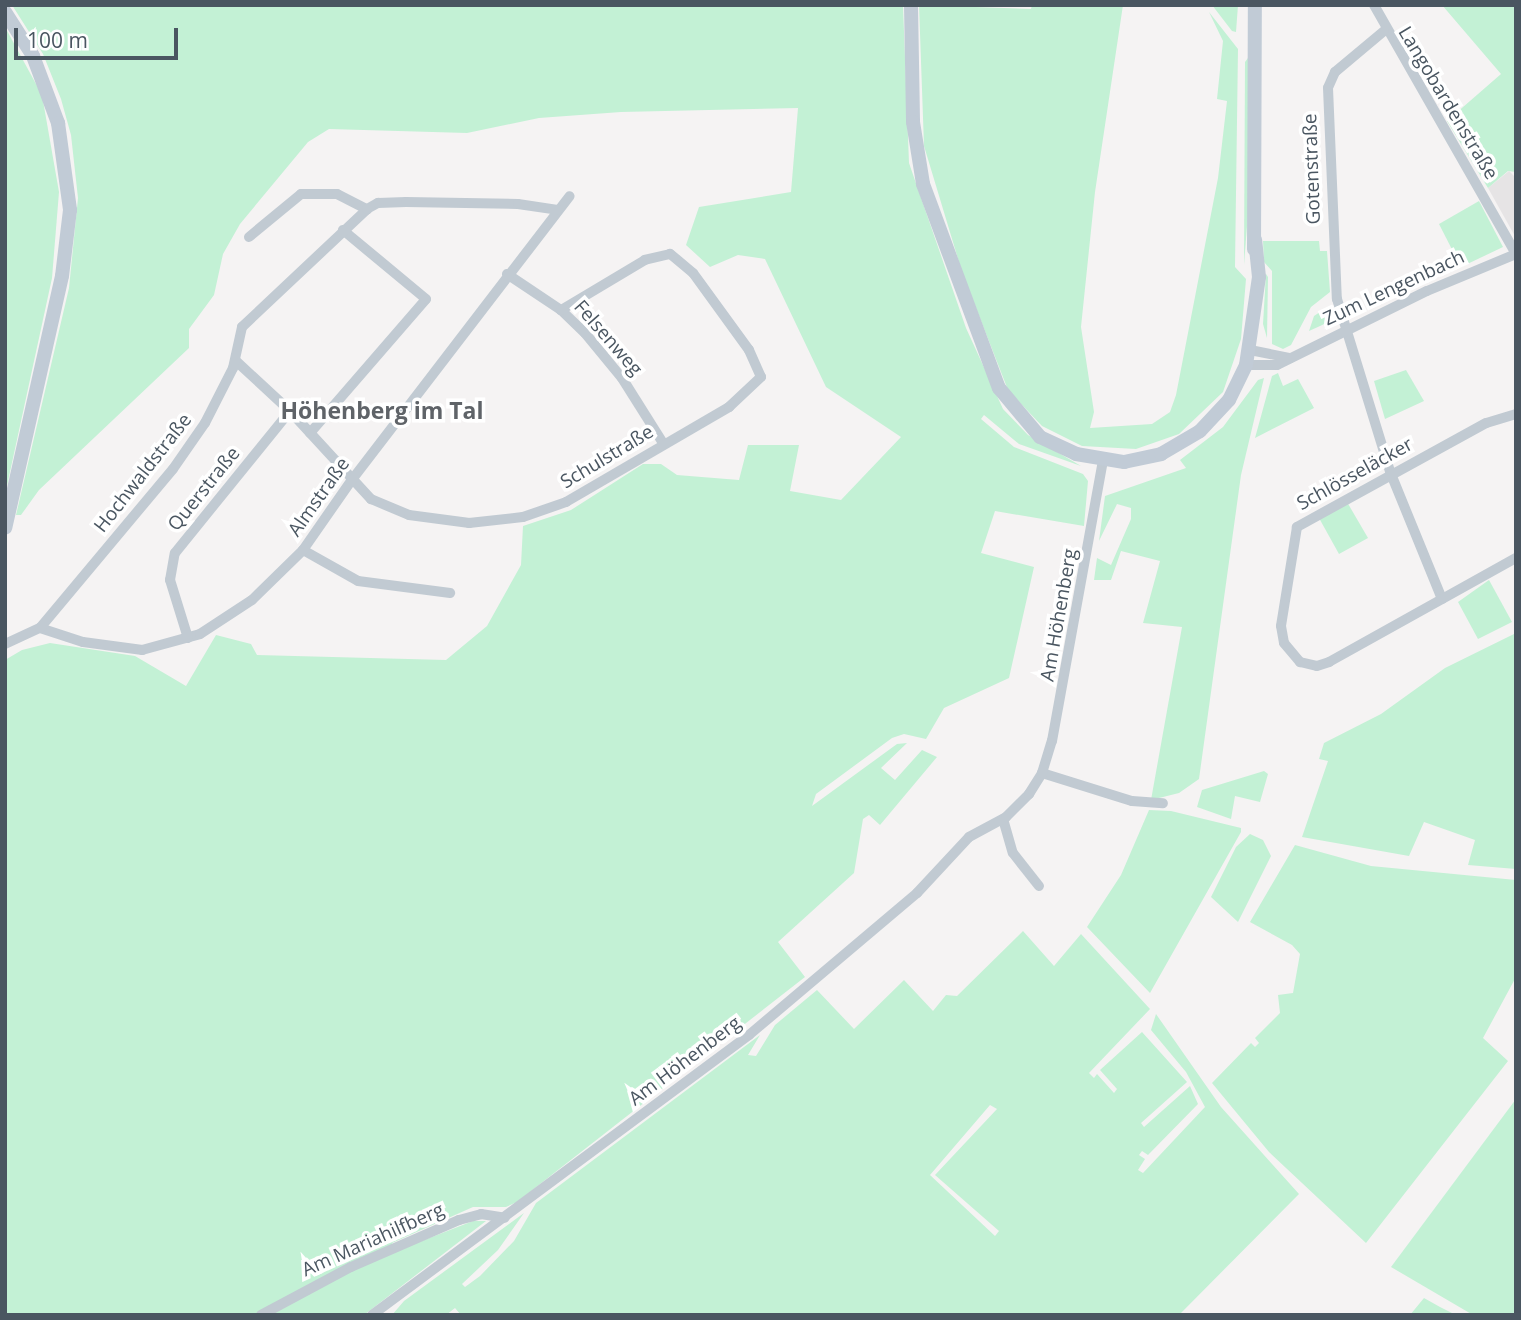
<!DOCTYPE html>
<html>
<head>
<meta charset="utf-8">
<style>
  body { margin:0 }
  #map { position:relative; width:1521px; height:1320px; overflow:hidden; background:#f5f3f3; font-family:"Open Sans",sans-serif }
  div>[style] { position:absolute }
  .education>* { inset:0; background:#e6e4e5 }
  .green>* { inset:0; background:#c3f1d5 }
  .minor>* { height:10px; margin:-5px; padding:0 5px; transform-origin:5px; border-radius:5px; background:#c1cad2 }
  .secondary>* { height:14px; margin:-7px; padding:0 7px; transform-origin:7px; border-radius:7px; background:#c1cbd6 }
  span { translate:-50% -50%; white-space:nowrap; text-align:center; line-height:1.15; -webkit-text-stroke:7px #fff; paint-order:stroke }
  .street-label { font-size:19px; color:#4a5661 }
  .quarter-label { font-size:23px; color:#5f6368; font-weight:700 }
  .frame { position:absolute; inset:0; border:7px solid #4a5661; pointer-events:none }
  .scale { position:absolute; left:14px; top:28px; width:164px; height:32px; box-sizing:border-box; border:4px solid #4a5661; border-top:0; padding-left:9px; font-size:21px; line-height:24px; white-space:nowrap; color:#4a5661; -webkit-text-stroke:5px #fff; paint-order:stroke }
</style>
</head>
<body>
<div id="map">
  <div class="education">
    <div style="clip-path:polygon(1509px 171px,1516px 178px,1516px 238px,1488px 188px)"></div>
  </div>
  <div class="green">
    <div style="clip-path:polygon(12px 5px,903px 5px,909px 163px,966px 328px,1003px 409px,1028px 435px,1081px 466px,1019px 444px,984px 415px,981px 419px,1014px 447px,1083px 474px,1088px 481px,1084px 526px,995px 511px,981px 553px,1034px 567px,1009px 678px,944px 708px,926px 739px,904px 734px,892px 738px,816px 794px,812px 806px,897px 744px,907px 743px,881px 768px,895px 780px,922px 750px,937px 757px,880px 825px,869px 815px,863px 819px,854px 873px,778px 942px,805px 977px,517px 1202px,506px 1207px,473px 1207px,392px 1243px,396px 1251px,473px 1221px,486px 1221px,364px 1315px,5px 1315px,5px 660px,22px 650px,50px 643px,135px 656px,186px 686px,216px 635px,251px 644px,257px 655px,446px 660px,487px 626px,521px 565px,523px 526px,571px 510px,643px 464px,661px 464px,677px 475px,739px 480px,748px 445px,799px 445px,790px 491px,841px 500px,901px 437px,826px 387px,765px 259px,738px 255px,710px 267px,686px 245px,699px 207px,791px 192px,798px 108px,621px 112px,539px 118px,467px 133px,329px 129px,308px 142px,240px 224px,223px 254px,214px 295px,189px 329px,189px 348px,39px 490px,21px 515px,16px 515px,69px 288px,78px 198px,71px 135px,61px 99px,43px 54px)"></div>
    <div style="clip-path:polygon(919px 5px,1031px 9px,1032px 5px,1123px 5px,1095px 192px,1081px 327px,1094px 412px,1090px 428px,1152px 424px,1170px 412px,1176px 395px,1218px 178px,1227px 101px,1217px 99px,1223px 41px,1209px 12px,1238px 49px,1235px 267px,1246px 279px,1241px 339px,1223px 392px,1179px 434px,1136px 449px,1082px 446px,1042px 426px,1008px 390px,962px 272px,924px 146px)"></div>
    <div style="clip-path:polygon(1212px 5px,1238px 5px,1236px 32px,1232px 31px)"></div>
    <div style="clip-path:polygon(1442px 5px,1516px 5px,1516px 172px,1508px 171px,1488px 188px,1447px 121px,1501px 74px)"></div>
    <div style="clip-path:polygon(5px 27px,42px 95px,59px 192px,52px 278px,5px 495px)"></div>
    <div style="clip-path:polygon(1248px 58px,1248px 213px,1244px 265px,1245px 62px)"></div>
    <div style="clip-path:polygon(1479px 201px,1503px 247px,1461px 267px,1439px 224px)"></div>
    <div style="clip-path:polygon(1263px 241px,1319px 241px,1320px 251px,1327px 251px,1330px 292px,1311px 307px,1291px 345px,1283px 349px,1272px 344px,1272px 271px,1264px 262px)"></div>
    <div style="clip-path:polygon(1266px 274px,1268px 277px,1267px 338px,1263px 324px)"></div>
    <div style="clip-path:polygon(1326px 308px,1333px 310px,1331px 321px,1309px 331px,1314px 316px)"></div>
    <div style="clip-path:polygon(1406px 370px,1424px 401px,1385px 419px,1374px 381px)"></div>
    <div style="clip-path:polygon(1278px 373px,1283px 386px,1298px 379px,1314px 408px,1255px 438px,1272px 376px)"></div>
    <div style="clip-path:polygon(1264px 378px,1241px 475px,1199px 779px,1179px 793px,1151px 800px,1182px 627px,1143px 623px,1160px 561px,1121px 551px,1111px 580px,1094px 580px,1097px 558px,1111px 565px,1131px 519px,1131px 508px,1117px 504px,1099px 541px,1105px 496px,1186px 468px,1180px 460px,1223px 427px,1258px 380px)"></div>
    <div style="clip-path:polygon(1347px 502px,1368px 538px,1339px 554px,1319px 518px)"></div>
    <div style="clip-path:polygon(1489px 580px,1512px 622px,1478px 639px,1458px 602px)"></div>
    <div style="clip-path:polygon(1516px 633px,1516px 869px,1468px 865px,1475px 840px,1424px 822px,1409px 856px,1302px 837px,1328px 761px,1319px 759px,1324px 743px,1381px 714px,1445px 668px)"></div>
    <div style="clip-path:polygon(1264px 771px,1268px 774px,1260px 802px,1235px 796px,1231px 819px,1197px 807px,1202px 790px)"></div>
    <div style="clip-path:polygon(1149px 810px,1171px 811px,1241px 828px,1241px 832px,1150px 993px,1087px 927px,1121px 875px)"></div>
    <div style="clip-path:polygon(1250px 834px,1263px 840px,1271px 856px,1238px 922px,1211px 897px,1236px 847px)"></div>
    <div style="clip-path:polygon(1295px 845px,1371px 866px,1516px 880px,1516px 977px,1483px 1038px,1508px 1061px,1366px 1243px,1269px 1152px,1212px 1083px,1251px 1043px,1255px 1047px,1259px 1043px,1255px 1038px,1280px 1013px,1278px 995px,1293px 993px,1300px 954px,1292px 945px,1250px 922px)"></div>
    <div style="clip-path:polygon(evenodd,1023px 931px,1054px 966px,1081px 934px,1150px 1009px,1089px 1073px,1094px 1078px,1097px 1074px,1114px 1093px,1117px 1089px,1100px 1070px,1142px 1032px,1187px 1082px,1141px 1123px,1144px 1127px,1190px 1086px,1198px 1104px,1148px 1155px,1142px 1151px,1139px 1155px,1145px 1159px,1138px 1170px,1143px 1173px,1205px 1107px,1186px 1072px,1151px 1030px,1156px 1014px,1221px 1107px,1299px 1194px,1179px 1315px,461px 1315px,455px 1308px,446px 1315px,392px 1315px,404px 1301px,524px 1213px,498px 1250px,462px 1284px,465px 1287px,480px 1276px,514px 1241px,536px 1203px,760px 1035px,748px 1055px,756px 1056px,775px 1025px,817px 990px,854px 1029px,904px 980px,933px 1011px,946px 995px,957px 996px,1023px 931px,990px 1105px,997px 1109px,935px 1175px,999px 1231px,995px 1236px,930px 1175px,990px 1105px)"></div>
    <div style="clip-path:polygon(1516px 1099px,1516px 1315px,1473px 1315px,1391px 1267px)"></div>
    <div style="clip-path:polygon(1424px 1298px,1440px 1307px,1456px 1315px,1410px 1315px)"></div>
  </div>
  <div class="minor">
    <div style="left:1374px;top:5px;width:287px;rotate:60.3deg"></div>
    <div style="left:1384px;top:31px;width:64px;rotate:140.1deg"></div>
    <div style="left:1335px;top:72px;width:17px;rotate:114deg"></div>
    <div style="left:1328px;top:88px;width:211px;rotate:87.6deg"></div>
    <div style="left:1337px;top:299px;width:183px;rotate:72.9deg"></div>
    <div style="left:1391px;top:474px;width:135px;rotate:67.8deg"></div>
    <div style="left:249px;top:237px;width:67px;rotate:-39.6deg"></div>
    <div style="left:301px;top:194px;width:36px"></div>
    <div style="left:337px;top:194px;width:34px;rotate:27deg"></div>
    <div style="left:507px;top:274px;width:65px;rotate:33.7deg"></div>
    <div style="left:561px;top:310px;width:33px;rotate:44deg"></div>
    <div style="left:585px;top:333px;width:58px;rotate:50.6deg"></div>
    <div style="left:622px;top:378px;width:77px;rotate:57.8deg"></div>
    <div style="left:1250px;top:350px;width:41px;rotate:11.3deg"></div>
    <div style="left:236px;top:361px;width:74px;rotate:42.8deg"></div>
    <div style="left:290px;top:411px;width:120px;rotate:47.4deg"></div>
    <div style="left:371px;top:499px;width:41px;rotate:22.8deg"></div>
    <div style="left:409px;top:515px;width:61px;rotate:7.6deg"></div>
    <div style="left:469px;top:523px;width:54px;rotate:-6.3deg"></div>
    <div style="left:523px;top:517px;width:46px;rotate:-19.2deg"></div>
    <div style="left:566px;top:502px;width:189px;rotate:-30.2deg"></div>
    <div style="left:729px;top:407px;width:44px;rotate:-43.2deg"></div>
    <div style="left:761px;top:377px;width:30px;rotate:-114deg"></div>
    <div style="left:749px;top:350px;width:95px;rotate:-126deg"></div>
    <div style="left:693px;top:273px;width:30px;rotate:-140deg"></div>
    <div style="left:670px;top:254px;width:26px;rotate:167deg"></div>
    <div style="left:645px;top:260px;width:98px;rotate:149.2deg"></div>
    <div style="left:1246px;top:365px;width:31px"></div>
    <div style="left:1277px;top:365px;width:167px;rotate:-26.3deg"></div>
    <div style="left:1427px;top:291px;width:96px;rotate:-22.6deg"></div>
    <div style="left:1516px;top:414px;width:31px;rotate:163deg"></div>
    <div style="left:1486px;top:423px;width:216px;rotate:151.2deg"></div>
    <div style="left:1297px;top:527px;width:100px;rotate:99.2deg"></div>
    <div style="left:1281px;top:626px;width:17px;rotate:80deg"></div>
    <div style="left:1284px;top:643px;width:25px;rotate:50deg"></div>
    <div style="left:1300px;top:662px;width:17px;rotate:13deg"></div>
    <div style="left:1317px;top:666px;width:13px;rotate:-18deg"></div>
    <div style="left:1329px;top:662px;width:214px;rotate:-29.1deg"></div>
    <div style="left:310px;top:433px;width:177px;rotate:-49.1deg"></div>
    <div style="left:426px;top:299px;width:108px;rotate:-140.3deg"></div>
    <div style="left:303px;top:550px;width:63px;rotate:29.4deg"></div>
    <div style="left:358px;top:581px;width:93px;rotate:7.4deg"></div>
    <div style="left:40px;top:628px;width:45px;rotate:18deg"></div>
    <div style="left:83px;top:642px;width:60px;rotate:7.7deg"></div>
    <div style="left:142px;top:650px;width:60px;rotate:-15.4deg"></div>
    <div style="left:200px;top:634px;width:62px;rotate:-33.2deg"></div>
    <div style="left:252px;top:600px;width:71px;rotate:-44.4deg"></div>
    <div style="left:303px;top:550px;width:84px;rotate:-55.2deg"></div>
    <div style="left:351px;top:481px;width:359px;rotate:-52.5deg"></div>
    <div style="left:188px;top:638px;width:61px;rotate:-107.2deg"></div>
    <div style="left:170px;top:580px;width:27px;rotate:-80deg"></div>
    <div style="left:175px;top:553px;width:183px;rotate:-51deg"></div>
    <div style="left:5px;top:644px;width:38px;rotate:-25deg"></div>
    <div style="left:40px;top:628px;width:207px;rotate:-50.1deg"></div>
    <div style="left:173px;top:469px;width:56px;rotate:-55.2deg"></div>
    <div style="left:205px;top:423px;width:62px;rotate:-63deg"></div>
    <div style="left:233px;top:368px;width:42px;rotate:-77.6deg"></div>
    <div style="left:242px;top:327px;width:172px;rotate:-43.3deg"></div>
    <div style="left:367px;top:209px;width:13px;rotate:-29deg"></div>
    <div style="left:378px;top:203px;width:28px;rotate:-2deg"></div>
    <div style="left:406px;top:202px;width:112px;rotate:1deg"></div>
    <div style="left:518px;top:204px;width:40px;rotate:8.5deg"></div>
    <div style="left:1042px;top:773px;width:94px;rotate:17.3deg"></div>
    <div style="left:1132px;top:801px;width:31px;rotate:4deg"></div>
    <div style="left:1003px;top:819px;width:35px;rotate:74deg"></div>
    <div style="left:1013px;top:853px;width:42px;rotate:51.8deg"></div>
    <div style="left:261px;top:1315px;width:102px;rotate:-28.1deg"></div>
    <div style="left:351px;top:1267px;width:118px;rotate:-23.5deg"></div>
    <div style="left:459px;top:1220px;width:23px;rotate:-15deg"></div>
    <div style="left:481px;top:1214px;width:24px;rotate:9deg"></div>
    <div style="left:372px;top:1315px;width:470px;rotate:-36.6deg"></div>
    <div style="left:749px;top:1035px;width:220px;rotate:-40.2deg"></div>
    <div style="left:917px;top:893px;width:76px;rotate:-47.1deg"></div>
    <div style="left:969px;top:837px;width:42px;rotate:-28.4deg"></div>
    <div style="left:1006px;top:817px;width:33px;rotate:-45deg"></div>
    <div style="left:1029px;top:794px;width:25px;rotate:-58deg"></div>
    <div style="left:1042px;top:773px;width:34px;rotate:-73deg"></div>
    <div style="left:1052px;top:741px;width:285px;rotate:-79.7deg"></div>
  </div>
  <div class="secondary">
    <div style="left:911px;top:5px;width:117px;rotate:89deg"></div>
    <div style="left:913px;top:122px;width:63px;rotate:80.8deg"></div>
    <div style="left:923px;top:184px;width:218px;rotate:69.6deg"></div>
    <div style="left:999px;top:388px;width:64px;rotate:50.1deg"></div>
    <div style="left:1040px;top:437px;width:40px;rotate:25deg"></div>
    <div style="left:1076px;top:454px;width:49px;rotate:9.5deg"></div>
    <div style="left:1124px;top:462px;width:38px;rotate:-12deg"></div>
    <div style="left:1161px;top:454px;width:45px;rotate:-30.5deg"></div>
    <div style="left:1200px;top:431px;width:42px;rotate:-46.9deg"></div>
    <div style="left:1229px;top:400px;width:39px;rotate:-64deg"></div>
    <div style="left:1246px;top:365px;width:89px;rotate:-81.6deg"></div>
    <div style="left:1259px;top:277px;width:37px;rotate:-96deg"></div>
    <div style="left:5px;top:12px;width:52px;rotate:57.5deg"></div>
    <div style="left:33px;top:56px;width:72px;rotate:69.5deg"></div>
    <div style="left:58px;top:123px;width:88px;rotate:82.1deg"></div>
    <div style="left:70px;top:210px;width:66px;rotate:96.9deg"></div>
    <div style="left:62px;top:276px;width:258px;rotate:102.7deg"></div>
    <div style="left:1254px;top:249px;width:244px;rotate:-89.8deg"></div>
  </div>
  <div class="street-label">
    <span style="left:1448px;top:103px;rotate:59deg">Langobardenstraße</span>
    <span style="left:1312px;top:169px;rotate:-92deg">Gotenstraße</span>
    <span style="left:1394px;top:288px;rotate:-25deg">Zum Lengenbach</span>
    <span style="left:608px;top:338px;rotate:49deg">Felsenweg</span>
    <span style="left:607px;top:457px;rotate:-31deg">Schulstraße</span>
    <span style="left:143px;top:473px;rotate:-52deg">Hochwaldstraße</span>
    <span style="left:1355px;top:474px;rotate:-29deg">Schlösseläcker</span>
    <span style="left:204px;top:489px;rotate:-51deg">Querstraße</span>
    <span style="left:319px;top:497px;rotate:-55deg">Almstraße</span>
    <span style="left:1059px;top:615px;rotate:-80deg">Am Höhenberg</span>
    <span style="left:685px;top:1061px;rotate:-37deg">Am Höhenberg</span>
    <span style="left:373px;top:1240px;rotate:-24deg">Am Mariahilfberg</span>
  </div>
  <div class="quarter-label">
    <span style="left:382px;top:410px">Höhenberg im Tal</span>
  </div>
  <div class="frame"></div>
  <div class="scale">100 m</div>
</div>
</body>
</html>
